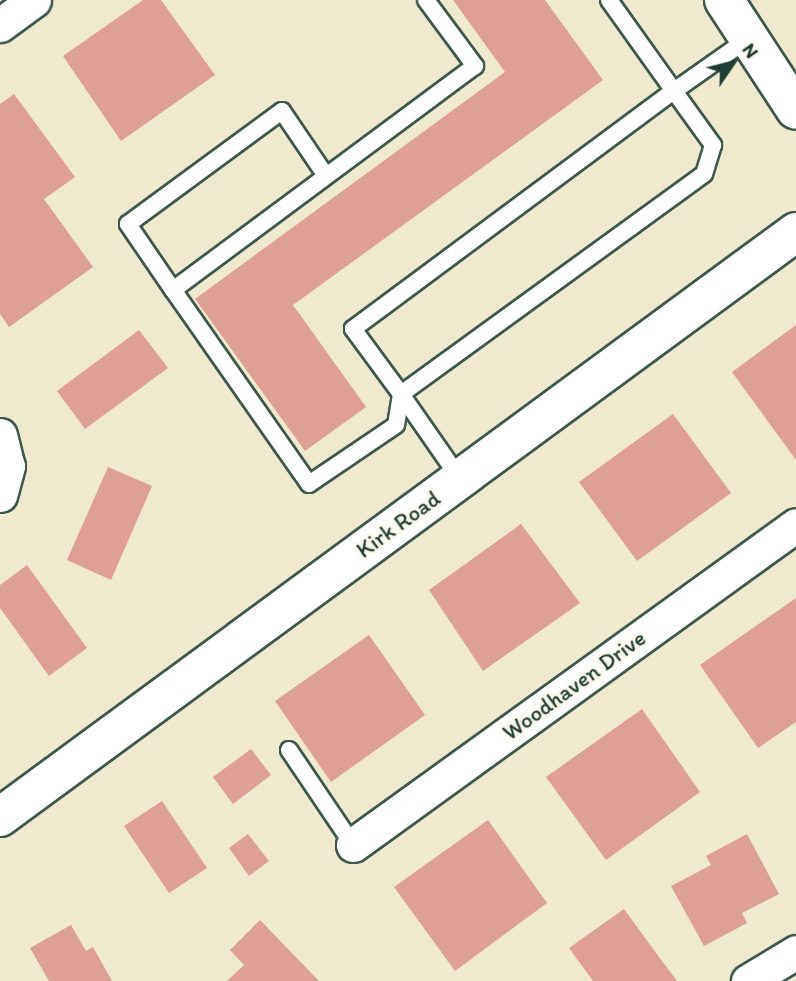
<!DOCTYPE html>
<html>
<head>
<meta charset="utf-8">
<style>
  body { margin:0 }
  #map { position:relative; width:796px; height:981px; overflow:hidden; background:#efe9cf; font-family:Itim,sans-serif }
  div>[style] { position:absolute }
  .building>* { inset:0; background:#dea096 }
  .roads { filter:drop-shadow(2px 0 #3e574b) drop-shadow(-2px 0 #3e574b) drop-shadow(0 2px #3e574b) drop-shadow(0 -2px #3e574b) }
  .lane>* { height:16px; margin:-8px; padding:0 8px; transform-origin:8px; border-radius:8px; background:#fff }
  .street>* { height:33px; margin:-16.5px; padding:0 16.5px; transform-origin:16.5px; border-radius:16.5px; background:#fff }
  .secondary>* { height:38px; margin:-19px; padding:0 19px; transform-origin:19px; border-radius:19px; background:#fff }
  span { translate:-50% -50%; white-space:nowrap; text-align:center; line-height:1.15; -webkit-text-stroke:5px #fbf7ec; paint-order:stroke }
  .street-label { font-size:23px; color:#1f3d34 }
  .north { position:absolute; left:698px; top:28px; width:70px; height:70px; -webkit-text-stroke:5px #fbf7ec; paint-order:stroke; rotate:55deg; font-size:19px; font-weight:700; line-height:28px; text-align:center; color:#1f3d34 }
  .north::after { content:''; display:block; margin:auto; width:24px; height:32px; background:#1f3d34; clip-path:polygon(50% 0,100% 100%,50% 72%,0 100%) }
</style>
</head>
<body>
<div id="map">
  <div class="building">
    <div style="clip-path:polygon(143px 0,161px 0,215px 75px,121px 141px,63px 56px)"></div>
    <div style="clip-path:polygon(453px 0,545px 0,603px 80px,293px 305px,366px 407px,305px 451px,195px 299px,505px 72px)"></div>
    <div style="clip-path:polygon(14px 94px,75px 177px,44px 199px,93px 267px,9px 327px,0 314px,0 104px)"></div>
    <div style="clip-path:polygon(796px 325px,796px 460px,732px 372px)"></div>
    <div style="clip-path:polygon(139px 330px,168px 368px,85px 429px,57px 391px)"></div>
    <div style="clip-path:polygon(673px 414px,731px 493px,637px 561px,579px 482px)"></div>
    <div style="clip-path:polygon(108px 467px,152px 486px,111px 580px,67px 560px)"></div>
    <div style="clip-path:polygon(521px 524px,580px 603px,483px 671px,429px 590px)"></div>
    <div style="clip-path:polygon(27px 565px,87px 648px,49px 676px,0 608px,0 585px)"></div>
    <div style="clip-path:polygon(796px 598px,796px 722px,758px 748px,700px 665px)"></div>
    <div style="clip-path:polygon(369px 635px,425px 715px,331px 782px,275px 701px)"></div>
    <div style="clip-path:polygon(642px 709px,700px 792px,606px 860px,546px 777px)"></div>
    <div style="clip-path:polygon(251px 749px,271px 775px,233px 804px,213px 777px)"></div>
    <div style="clip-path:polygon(162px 801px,207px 868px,169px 893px,124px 826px)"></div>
    <div style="clip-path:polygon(488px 820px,547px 903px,455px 971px,394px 887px)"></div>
    <div style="clip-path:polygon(248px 834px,269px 861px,249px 876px,229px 848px)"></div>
    <div style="clip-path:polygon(747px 834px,779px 894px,742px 913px,747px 923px,704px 946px,671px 886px,711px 865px,706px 856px)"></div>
    <div style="clip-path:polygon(624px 909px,659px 957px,677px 981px,593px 981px,569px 948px)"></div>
    <div style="clip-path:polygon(260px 920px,319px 981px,227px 981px,244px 965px,230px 950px)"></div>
    <div style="clip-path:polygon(71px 925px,86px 951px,93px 947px,112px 981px,49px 981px,30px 948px)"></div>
  </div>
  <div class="roads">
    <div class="lane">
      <div style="left:609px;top:0;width:112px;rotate:54.5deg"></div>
      <div style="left:674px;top:91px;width:67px;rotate:54.2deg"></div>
      <div style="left:713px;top:145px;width:30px;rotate:107deg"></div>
      <div style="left:704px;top:174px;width:374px;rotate:144deg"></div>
      <div style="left:401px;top:394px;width:81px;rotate:-126.4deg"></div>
      <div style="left:353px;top:329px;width:400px;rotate:-36.6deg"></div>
      <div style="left:674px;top:91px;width:92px;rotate:-35.2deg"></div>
      <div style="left:173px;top:290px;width:80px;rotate:-124.3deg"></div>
      <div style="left:128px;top:224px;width:191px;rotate:-36.3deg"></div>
      <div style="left:282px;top:111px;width:78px;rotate:55.9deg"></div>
      <div style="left:401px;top:394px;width:31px;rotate:99deg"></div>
      <div style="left:396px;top:425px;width:105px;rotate:145.9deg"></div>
      <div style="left:309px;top:484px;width:237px;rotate:-125deg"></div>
      <div style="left:173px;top:290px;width:376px;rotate:-36.6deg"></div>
      <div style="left:475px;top:66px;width:82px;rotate:-126.6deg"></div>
      <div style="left:401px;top:394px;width:103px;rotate:55.2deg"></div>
      <div style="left:289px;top:750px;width:115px;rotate:56deg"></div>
    </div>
    <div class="street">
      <div style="left:0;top:25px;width:42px;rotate:-36.3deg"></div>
      <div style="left:0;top:435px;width:32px;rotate:76deg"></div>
      <div style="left:8px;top:466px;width:30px;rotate:105deg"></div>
      <div style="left:353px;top:845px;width:546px;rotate:-35.84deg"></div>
      <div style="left:748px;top:981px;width:56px;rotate:-31.1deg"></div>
    </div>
    <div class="secondary">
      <div style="left:724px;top:0;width:131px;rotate:56.8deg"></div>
      <div style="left:0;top:817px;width:988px;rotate:-36.31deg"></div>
    </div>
  </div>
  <div class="street-label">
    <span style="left:398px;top:524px;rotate:-36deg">Kirk Road</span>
    <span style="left:574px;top:685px;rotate:-36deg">Woodhaven Drive</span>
  </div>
  <div class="north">N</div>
</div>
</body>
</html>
